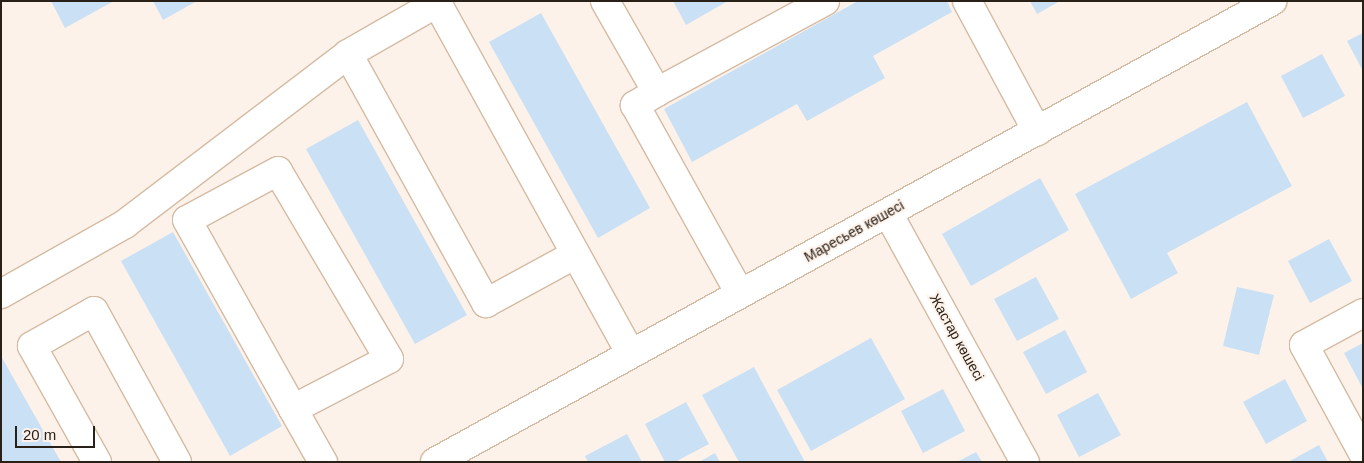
<!DOCTYPE html>
<html>
<head>
<meta charset="utf-8">
<style>
  body { margin:0 }
  #map { position:relative; width:1364px; height:463px; overflow:hidden; background:#fdf2e9; font-family:Helvetica,sans-serif }
  div>[style] { position:absolute }
  .building>* { inset:0; background:#cae0f5 }
  .roads { filter:drop-shadow(1px 0 #d4bba3) drop-shadow(-1px 0 #d4bba3) drop-shadow(0 1px #d4bba3) drop-shadow(0 -1px #d4bba3) }
  .minor>* { height:28px; margin:-14px; padding:0 14px; transform-origin:14px; border-radius:14px; background:#fff }
  .major>* { height:28px; margin:-14px; padding:0 14px; transform-origin:14px; border-radius:14px; background:#fff }
  span { translate:-50% -50%; white-space:nowrap; text-align:center; line-height:1.15; -webkit-text-stroke:4px #fdf2e9; paint-order:stroke }
  .street-label { font-size:14px; color:#292017 }
  .frame { position:absolute; inset:0; border:2px solid #292017; pointer-events:none }
  .scale { position:absolute; left:15px; top:426px; width:80px; height:22px; box-sizing:border-box; border:2px solid #292017; border-top:0; padding-left:6px; font-size:15px; line-height:18px; white-space:nowrap; color:#292017; -webkit-text-stroke:4px #fdf2e9; paint-order:stroke }
</style>
</head>
<body>
<div id="map">
  <div class="building">
    <div style="clip-path:polygon(51px 1px,114px 1px,65px 28px)"></div>
    <div style="clip-path:polygon(153px 1px,197px 1px,163px 20px)"></div>
    <div style="clip-path:polygon(673px 1px,728px 1px,686px 25px)"></div>
    <div style="clip-path:polygon(858px 1px,947px 1px,952px 12px,873px 56px,885px 78px,807px 121px,797px 104px,692px 162px,664px 109px)"></div>
    <div style="clip-path:polygon(1030px 1px,1060px 1px,1037px 14px)"></div>
    <div style="clip-path:polygon(541px 13px,650px 208px,598px 238px,489px 42px)"></div>
    <div style="clip-path:polygon(1363px 33px,1363px 71px,1347px 41px)"></div>
    <div style="clip-path:polygon(1322px 54px,1345px 96px,1303px 118px,1281px 76px)"></div>
    <div style="clip-path:polygon(1247px 102px,1292px 186px,1167px 253px,1178px 273px,1131px 299px,1075px 194px)"></div>
    <div style="clip-path:polygon(358px 120px,467px 315px,415px 344px,306px 149px)"></div>
    <div style="clip-path:polygon(1040px 178px,1069px 230px,971px 286px,942px 234px)"></div>
    <div style="clip-path:polygon(173px 232px,282px 426px,230px 456px,121px 261px)"></div>
    <div style="clip-path:polygon(1329px 239px,1352px 281px,1310px 303px,1288px 261px)"></div>
    <div style="clip-path:polygon(1036px 277px,1059px 319px,1017px 341px,994px 299px)"></div>
    <div style="clip-path:polygon(1237px 287px,1274px 295px,1259px 355px,1223px 346px)"></div>
    <div style="clip-path:polygon(1065px 330px,1087px 372px,1046px 394px,1023px 352px)"></div>
    <div style="clip-path:polygon(871px 338px,905px 399px,811px 451px,777px 390px)"></div>
    <div style="clip-path:polygon(1363px 343px,1363px 389px,1344px 353px)"></div>
    <div style="clip-path:polygon(1px 356px,61px 462px,1px 462px)"></div>
    <div style="clip-path:polygon(754px 367px,805px 462px,739px 462px,702px 395px)"></div>
    <div style="clip-path:polygon(1285px 379px,1307px 421px,1266px 444px,1243px 402px)"></div>
    <div style="clip-path:polygon(943px 389px,965px 431px,923px 453px,901px 411px)"></div>
    <div style="clip-path:polygon(1098px 393px,1121px 435px,1079px 457px,1057px 415px)"></div>
    <div style="clip-path:polygon(686px 402px,709px 444px,675px 462px,665px 462px,645px 424px)"></div>
    <div style="clip-path:polygon(627px 434px,642px 462px,588px 462px,585px 456px)"></div>
    <div style="clip-path:polygon(1319px 445px,1328px 462px,1288px 462px)"></div>
    <div style="clip-path:polygon(976px 452px,982px 462px,957px 462px)"></div>
    <div style="clip-path:polygon(715px 453px,720px 462px,699px 462px)"></div>
  </div>
  <div class="roads">
    <div class="minor">
      <div style="left:436px;top:1px;width:403px;rotate:61.1deg"></div>
      <div style="left:605px;top:1px;width:105px;rotate:60.3deg"></div>
      <div style="left:657px;top:92px;width:26px;rotate:149deg"></div>
      <div style="left:635px;top:105px;width:216px;rotate:60.9deg"></div>
      <div style="left:967px;top:1px;width:148px;rotate:61.7deg"></div>
      <div style="left:348px;top:54px;width:285px;rotate:61deg"></div>
      <div style="left:486px;top:303px;width:102px;rotate:-28.6deg"></div>
      <div style="left:657px;top:92px;width:191px;rotate:-28.4deg"></div>
      <div style="left:888px;top:213px;width:284px;rotate:61.2deg"></div>
      <div style="left:1px;top:294px;width:142px;rotate:-29.4deg"></div>
      <div style="left:125px;top:224px;width:280px;rotate:-37.3deg"></div>
      <div style="left:348px;top:54px;width:103px;rotate:-29.8deg"></div>
      <div style="left:1363px;top:313px;width:67px;rotate:151.5deg"></div>
      <div style="left:1304px;top:345px;width:123px;rotate:61.4deg"></div>
      <div style="left:293px;top:409px;width:108px;rotate:-27.5deg"></div>
      <div style="left:389px;top:359px;width:218px;rotate:-120.6deg"></div>
      <div style="left:278px;top:171px;width:103px;rotate:151.7deg"></div>
      <div style="left:187px;top:220px;width:217px;rotate:60.7deg"></div>
      <div style="left:293px;top:409px;width:61px;rotate:60.5deg"></div>
      <div style="left:97px;top:462px;width:133px;rotate:-119.3deg"></div>
      <div style="left:32px;top:346px;width:71px;rotate:-29.4deg"></div>
      <div style="left:94px;top:311px;width:172px;rotate:61.2deg"></div>
    </div>
    <div class="major">
      <div style="left:435px;top:462px;width:956px;rotate:-28.84deg"></div>
    </div>
  </div>
  <div class="street-label">
    <span style="left:854px;top:231px;rotate:-29deg">Маресьев көшесі</span>
    <span style="left:957px;top:337px;rotate:61deg">Жастар көшесі</span>
  </div>
  <div class="frame"></div>
  <div class="scale">20 m</div>
</div>
</body>
</html>
